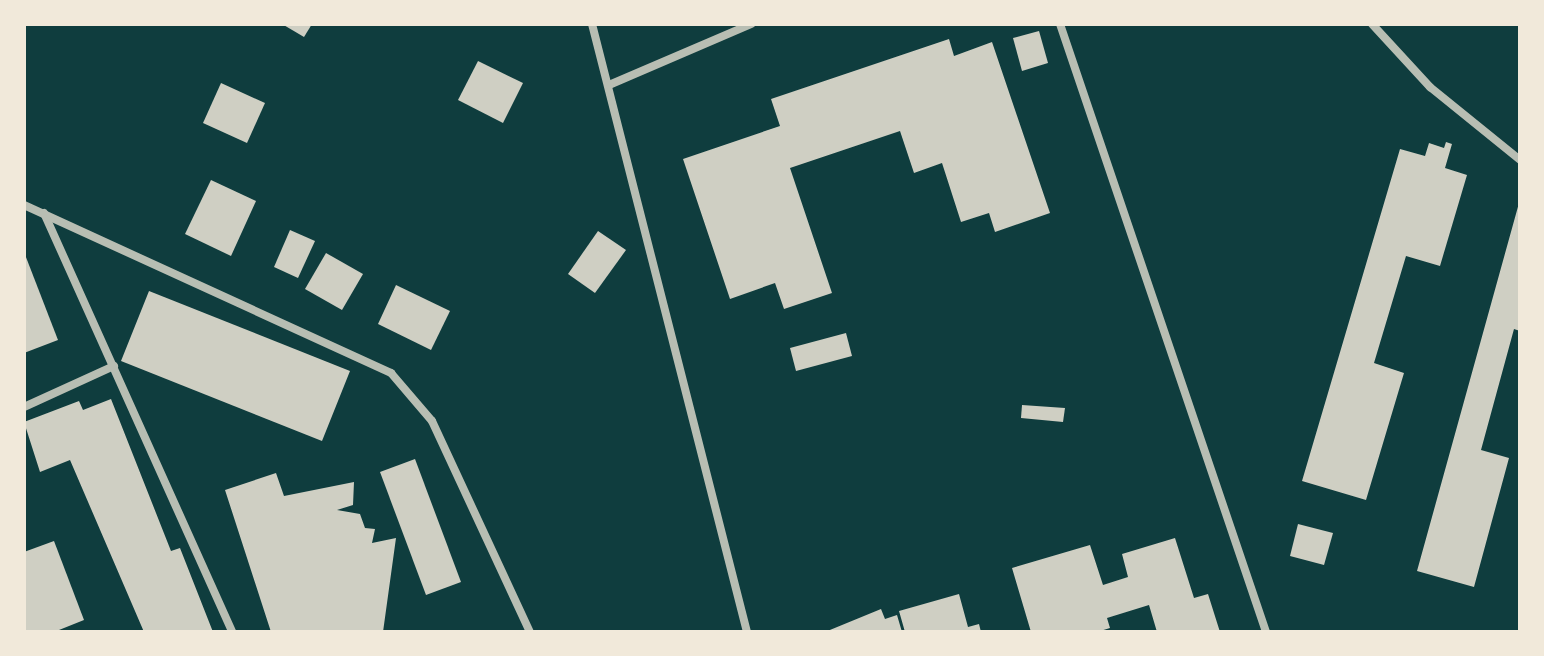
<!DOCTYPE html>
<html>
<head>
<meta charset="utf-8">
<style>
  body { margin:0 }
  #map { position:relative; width:1544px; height:656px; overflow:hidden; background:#0f3d3e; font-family:"Work Sans",sans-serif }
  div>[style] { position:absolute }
  .building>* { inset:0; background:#cfcfc3 }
  .minor>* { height:8px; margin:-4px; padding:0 4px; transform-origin:4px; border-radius:4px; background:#b8beb3 }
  span { translate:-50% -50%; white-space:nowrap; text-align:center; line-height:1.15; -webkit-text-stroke:7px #f1e9da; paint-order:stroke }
  .frame { position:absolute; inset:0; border:26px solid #f1e9da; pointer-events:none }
</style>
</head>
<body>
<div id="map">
  <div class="building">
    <div style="clip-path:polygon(282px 24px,312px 24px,304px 37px)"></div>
    <div style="clip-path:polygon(1039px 31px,1048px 63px,1022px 71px,1013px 38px)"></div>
    <div style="clip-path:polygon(949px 39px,954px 56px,992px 42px,1050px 213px,995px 232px,989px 213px,961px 222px,942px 163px,914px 173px,900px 131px,790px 168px,832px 293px,784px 309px,775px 283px,730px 299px,683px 159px,780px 126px,771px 99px)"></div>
    <div style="clip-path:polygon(478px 61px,523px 83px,503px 123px,458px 100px)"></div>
    <div style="clip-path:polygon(221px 83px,265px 103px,247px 143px,203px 123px)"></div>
    <div style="clip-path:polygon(1446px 142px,1452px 144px,1445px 168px,1467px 175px,1440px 266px,1406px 256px,1374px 363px,1404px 373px,1366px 500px,1302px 481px,1400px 149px,1425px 156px,1429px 143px,1444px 148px)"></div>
    <div style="clip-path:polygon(211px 180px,256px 201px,231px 256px,185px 234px)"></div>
    <div style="clip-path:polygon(1519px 203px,1520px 331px,1514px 329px,1481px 450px,1509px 458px,1474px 587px,1417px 571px)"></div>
    <div style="clip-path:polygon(290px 230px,315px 241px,298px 278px,274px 267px)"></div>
    <div style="clip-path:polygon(598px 231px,626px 250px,595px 293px,568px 274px)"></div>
    <div style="clip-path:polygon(24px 252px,58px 340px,24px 353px)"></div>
    <div style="clip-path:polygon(326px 253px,363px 274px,342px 310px,305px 289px)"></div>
    <div style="clip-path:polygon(396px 285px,450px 311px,431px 350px,378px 324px)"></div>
    <div style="clip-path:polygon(149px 291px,350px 371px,322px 441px,121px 361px)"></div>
    <div style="clip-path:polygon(846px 333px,852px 356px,796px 371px,790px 348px)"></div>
    <div style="clip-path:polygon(111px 399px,171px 551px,180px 548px,213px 632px,144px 632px,70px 460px,40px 472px,24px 422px,79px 401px,83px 410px)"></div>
    <div style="clip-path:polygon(1022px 405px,1065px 408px,1063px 422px,1021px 418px)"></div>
    <div style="clip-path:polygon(415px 459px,461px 582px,426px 595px,380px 472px)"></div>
    <div style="clip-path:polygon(276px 473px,284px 496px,354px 482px,353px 505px,337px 510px,360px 514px,365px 528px,375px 529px,372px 543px,396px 538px,383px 632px,271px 632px,225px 490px)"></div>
    <div style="clip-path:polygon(1298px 524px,1333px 533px,1324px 565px,1290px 556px)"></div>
    <div style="clip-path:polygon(1175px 538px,1194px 598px,1208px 594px,1220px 632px,1157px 632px,1149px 605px,1107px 618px,1110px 628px,1097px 632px,1031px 632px,1012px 568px,1090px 545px,1103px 585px,1128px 577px,1122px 554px)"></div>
    <div style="clip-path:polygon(54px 541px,84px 620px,54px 632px,24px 632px,24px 552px)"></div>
    <div style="clip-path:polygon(959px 594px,968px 627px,979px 624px,981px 632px,905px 632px,899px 611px)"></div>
    <div style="clip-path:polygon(881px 609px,885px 619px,897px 615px,902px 632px,825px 632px)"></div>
  </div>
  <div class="minor">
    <div style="left:592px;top:24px;width:627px;rotate:75.7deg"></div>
    <div style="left:1060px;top:24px;width:642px;rotate:71.28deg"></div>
    <div style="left:1372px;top:24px;width:86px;rotate:47.4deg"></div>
    <div style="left:1430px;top:87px;width:116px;rotate:39deg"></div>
    <div style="left:609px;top:85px;width:155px;rotate:-23.2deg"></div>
    <div style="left:24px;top:205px;width:404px;rotate:24.6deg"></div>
    <div style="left:391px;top:373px;width:63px;rotate:49.5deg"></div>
    <div style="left:432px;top:421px;width:233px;rotate:65.1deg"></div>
    <div style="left:44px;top:213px;width:459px;rotate:65.8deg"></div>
    <div style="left:24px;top:407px;width:99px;rotate:-24.5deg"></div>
  </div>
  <div class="frame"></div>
</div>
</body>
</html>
